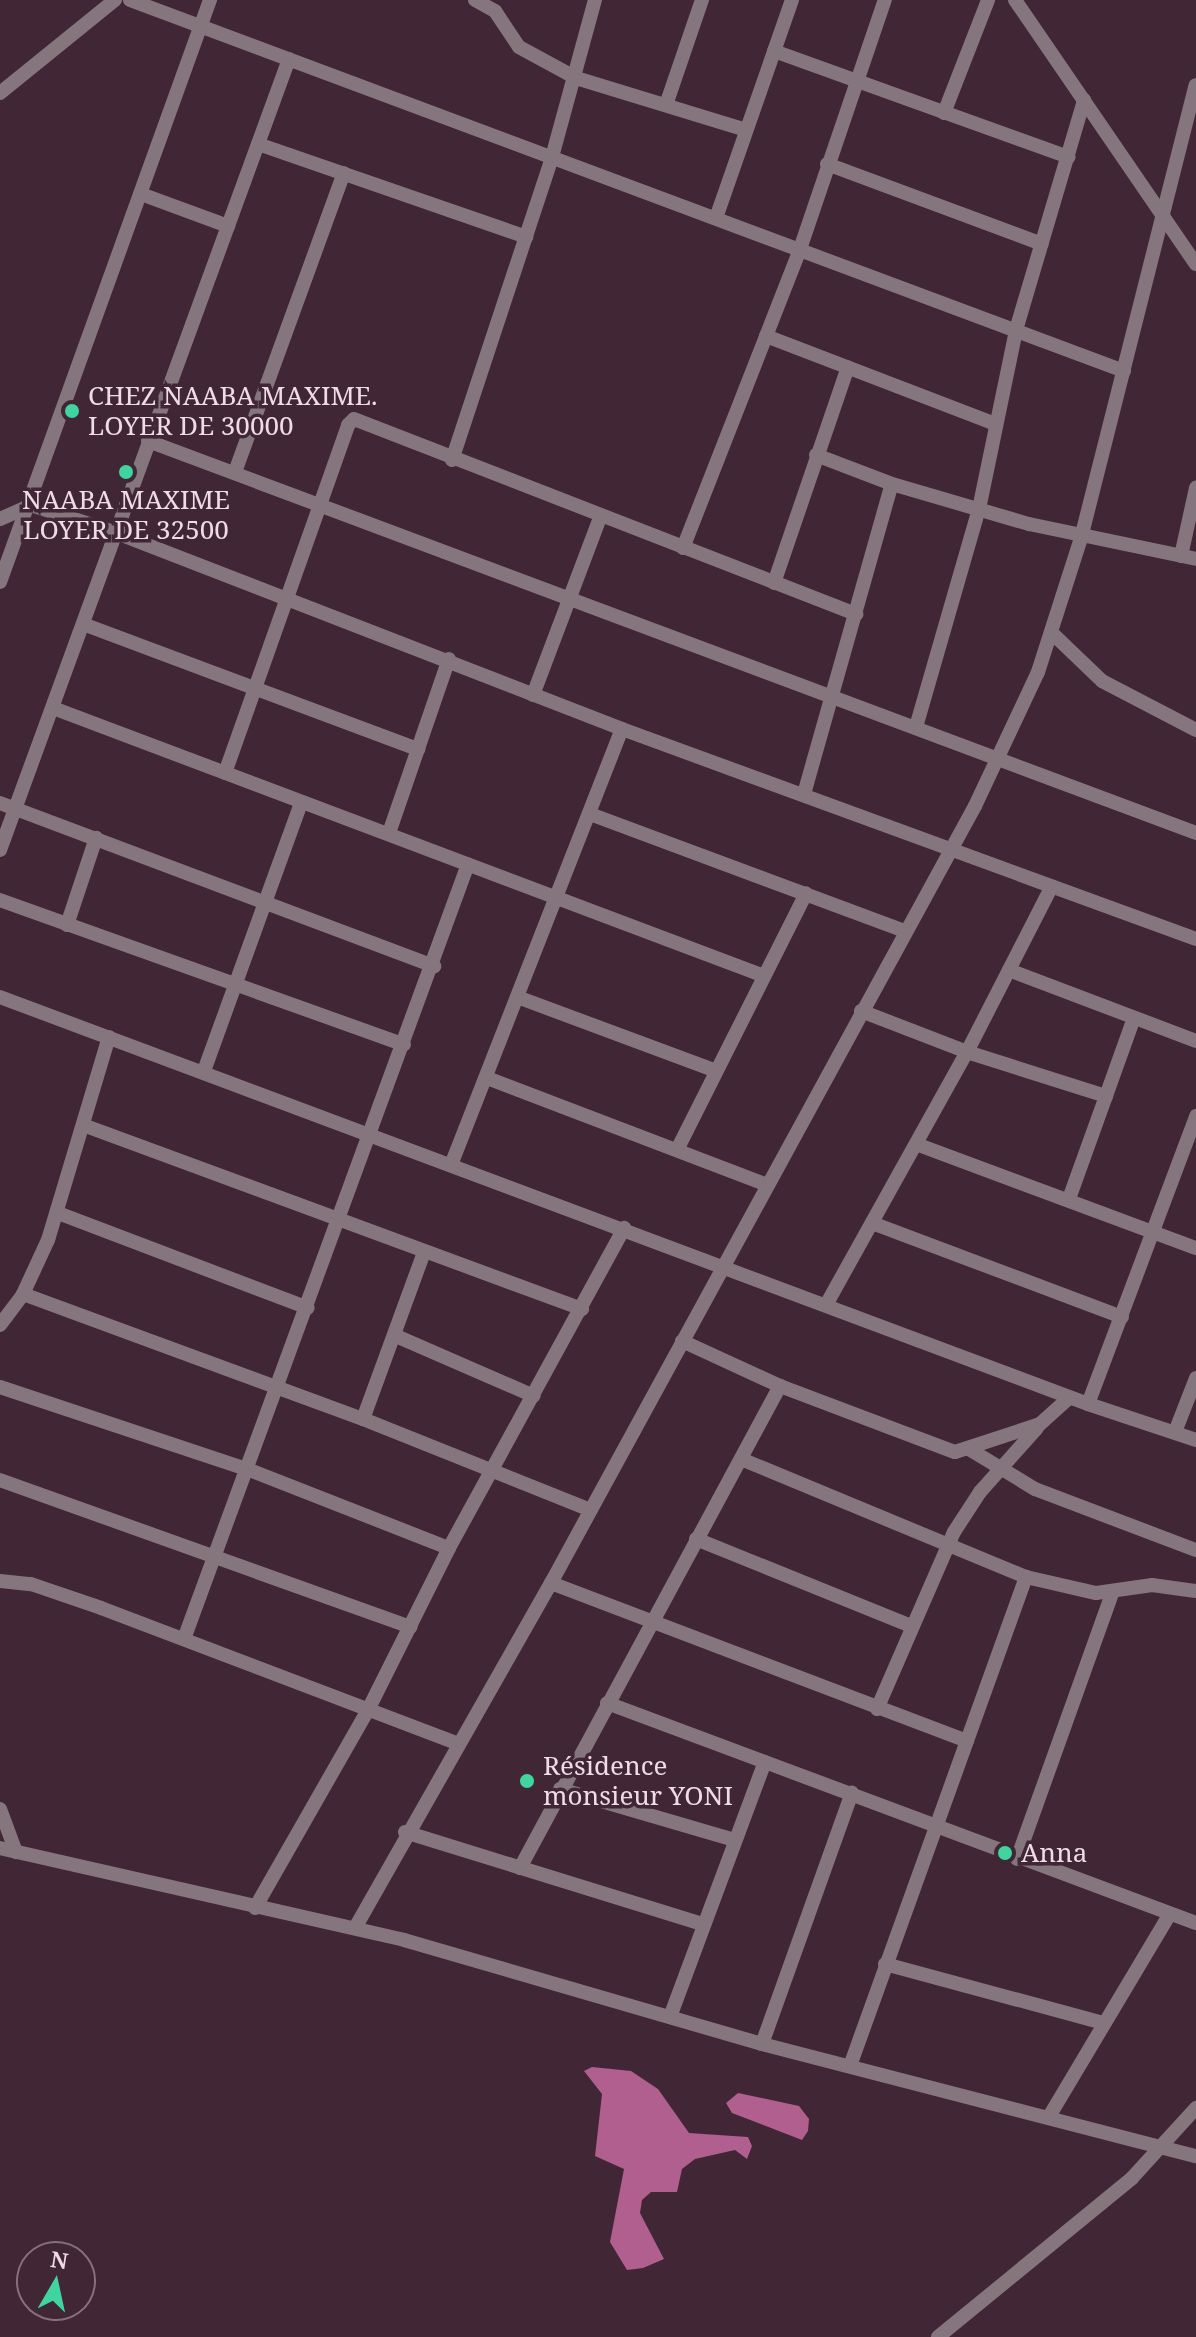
<!DOCTYPE html>
<html>
<head>
<meta charset="utf-8">
<style>
  body { margin:0 }
  #map { position:relative; width:1196px; height:2337px; overflow:hidden; background:#412635; font-family:"Noto Serif",serif }
  div>[style] { position:absolute }
  .water>* { inset:0; background:#b05f8e }
  .minor>* { height:14px; margin:-7px; padding:0 7px; transform-origin:7px; border-radius:7px; background:#85767e }
  .dots>* { width:22px; height:22px; translate:-50% -50%; box-sizing:border-box; border:4px solid #412635; border-radius:50% }
  span { translate:-50% -50%; white-space:nowrap; text-align:center; line-height:1.15; -webkit-text-stroke:7px #412635; paint-order:stroke }
  .poi-label { font-size:26px; color:#efdce6 }
  .left { translate:0 -50%; text-align:left }
  .north { position:absolute; left:16px; top:2241px; width:80px; height:80px; box-sizing:border-box; background:#412635; border:2px solid #876f7c; border-radius:50%; rotate:9deg; font-size:22px; font-weight:700; line-height:32px; text-align:center; color:#efdce6 }
  .north::after { content:''; display:block; margin:auto; width:28px; height:36px; background:#40d4a1; clip-path:polygon(50% 0,100% 100%,50% 72%,0 100%) }
</style>
</head>
<body>
<div id="map">
  <div class="water">
    <div style="clip-path:polygon(592px 2067px,631px 2071px,658px 2089px,689px 2133px,748px 2137px,752px 2146px,747px 2159px,735px 2150px,695px 2159px,682px 2169px,677px 2192px,651px 2192px,642px 2200px,640px 2213px,664px 2259px,643px 2268px,627px 2270px,610px 2242px,624px 2169px,595px 2156px,602px 2094px,584px 2071px)"></div>
    <div style="clip-path:polygon(738px 2093px,799px 2106px,809px 2119px,808px 2131px,802px 2140px,732px 2113px,726px 2103px)"></div>
  </div>
  <div class="minor">
    <div style="left:130px;top:0;width:1061px;rotate:20.47deg"></div>
    <div style="left:475px;top:0;width:23px;rotate:29deg"></div>
    <div style="left:495px;top:11px;width:43px;rotate:56.3deg"></div>
    <div style="left:519px;top:47px;width:65px;rotate:28.5deg"></div>
    <div style="left:576px;top:78px;width:178px;rotate:17deg"></div>
    <div style="left:1015px;top:0;width:320px;rotate:55.6deg"></div>
    <div style="left:774px;top:51px;width:313px;rotate:19.8deg"></div>
    <div style="left:0;top:93px;width:148px;rotate:-39deg"></div>
    <div style="left:667px;top:102px;width:108px;rotate:-71.1deg"></div>
    <div style="left:944px;top:113px;width:121px;rotate:-68.7deg"></div>
    <div style="left:258px;top:144px;width:284px;rotate:19.1deg"></div>
    <div style="left:827px;top:164px;width:229px;rotate:20.4deg"></div>
    <div style="left:141px;top:194px;width:93px;rotate:20.2deg"></div>
    <div style="left:716px;top:218px;width:231px;rotate:-70.8deg"></div>
    <div style="left:766px;top:336px;width:245px;rotate:21deg"></div>
    <div style="left:148px;top:441px;width:1119px;rotate:20.51deg"></div>
    <div style="left:816px;top:455px;width:81px;rotate:20.9deg"></div>
    <div style="left:892px;top:484px;width:143px;rotate:16.3deg"></div>
    <div style="left:1029px;top:524px;width:171px;rotate:11.8deg"></div>
    <div style="left:452px;top:460px;width:319px;rotate:-71.7deg"></div>
    <div style="left:552px;top:157px;width:163px;rotate:-74.7deg"></div>
    <div style="left:235px;top:472px;width:318px;rotate:-70deg"></div>
    <div style="left:0;top:519px;width:34px;rotate:-24deg"></div>
    <div style="left:31px;top:505px;width:87px;rotate:18deg"></div>
    <div style="left:114px;top:532px;width:545px;rotate:21.2deg"></div>
    <div style="left:622px;top:729px;width:611px;rotate:20.1deg"></div>
    <div style="left:683px;top:548px;width:321px;rotate:-68.6deg"></div>
    <div style="left:800px;top:249px;width:263px;rotate:-71.2deg"></div>
    <div style="left:1181px;top:556px;width:70px;rotate:-77.6deg"></div>
    <div style="left:0;top:582px;width:619px;rotate:-70.16deg"></div>
    <div style="left:774px;top:583px;width:228px;rotate:-71.1deg"></div>
    <div style="left:83px;top:624px;width:358px;rotate:20.5deg"></div>
    <div style="left:1053px;top:634px;width:68px;rotate:43.8deg"></div>
    <div style="left:1102px;top:681px;width:106px;rotate:27.5deg"></div>
    <div style="left:533px;top:695px;width:189px;rotate:-69.3deg"></div>
    <div style="left:53px;top:708px;width:760px;rotate:20.65deg"></div>
    <div style="left:916px;top:727px;width:227px;rotate:-73.9deg"></div>
    <div style="left:979px;top:509px;width:183px;rotate:-78.3deg"></div>
    <div style="left:1016px;top:330px;width:240px;rotate:-73.5deg"></div>
    <div style="left:225px;top:773px;width:369px;rotate:-70.5deg"></div>
    <div style="left:348px;top:425px;width:8px;rotate:-45deg"></div>
    <div style="left:354px;top:419px;width:539px;rotate:21.23deg"></div>
    <div style="left:804px;top:794px;width:322px;rotate:-74.2deg"></div>
    <div style="left:0;top:803px;width:464px;rotate:20.6deg"></div>
    <div style="left:590px;top:814px;width:335px;rotate:20.4deg"></div>
    <div style="left:389px;top:833px;width:184px;rotate:-71deg"></div>
    <div style="left:0;top:850px;width:842px;rotate:-69.93deg"></div>
    <div style="left:0;top:900px;width:429px;rotate:19.7deg"></div>
    <div style="left:67px;top:925px;width:92px;rotate:-71.6deg"></div>
    <div style="left:1009px;top:970px;width:200px;rotate:20.8deg"></div>
    <div style="left:0;top:997px;width:1162px;rotate:20.51deg"></div>
    <div style="left:1088px;top:1404px;width:114px;rotate:18.4deg"></div>
    <div style="left:520px;top:998px;width:207px;rotate:20.4deg"></div>
    <div style="left:861px;top:1011px;width:114px;rotate:21.1deg"></div>
    <div style="left:967px;top:1052px;width:146px;rotate:17.6deg"></div>
    <div style="left:1106px;top:1096px;width:109px;rotate:109.8deg"></div>
    <div style="left:204px;top:1071px;width:285px;rotate:-70.1deg"></div>
    <div style="left:487px;top:1078px;width:298px;rotate:20.9deg"></div>
    <div style="left:1106px;top:1096px;width:83px;rotate:-70.3deg"></div>
    <div style="left:83px;top:1125px;width:532px;rotate:20.24deg"></div>
    <div style="left:916px;top:1144px;width:299px;rotate:20.4deg"></div>
    <div style="left:678px;top:1148px;width:285px;rotate:-63.3deg"></div>
    <div style="left:451px;top:1165px;width:468px;rotate:-68.6deg"></div>
    <div style="left:58px;top:1213px;width:267px;rotate:20.8deg"></div>
    <div style="left:872px;top:1223px;width:267px;rotate:20.6deg"></div>
    <div style="left:23px;top:1294px;width:362px;rotate:20.2deg"></div>
    <div style="left:363px;top:1419px;width:245px;rotate:21.8deg"></div>
    <div style="left:826px;top:1305px;width:290px;rotate:-60.9deg"></div>
    <div style="left:967px;top:1052px;width:186px;rotate:-62.9deg"></div>
    <div style="left:0;top:1325px;width:39px;rotate:-53deg"></div>
    <div style="left:23px;top:1294px;width:60px;rotate:-65.2deg"></div>
    <div style="left:48px;top:1240px;width:212px;rotate:-73.3deg"></div>
    <div style="left:396px;top:1336px;width:150px;rotate:23.5deg"></div>
    <div style="left:682px;top:1341px;width:108px;rotate:24.7deg"></div>
    <div style="left:780px;top:1386px;width:187px;rotate:20.7deg"></div>
    <div style="left:955px;top:1452px;width:89px;rotate:-18.2deg"></div>
    <div style="left:1040px;top:1424px;width:40px;rotate:-42deg"></div>
    <div style="left:0;top:1387px;width:260px;rotate:18.4deg"></div>
    <div style="left:247px;top:1469px;width:217px;rotate:21.4deg"></div>
    <div style="left:1088px;top:1404px;width:308px;rotate:-69.4deg"></div>
    <div style="left:363px;top:1419px;width:178px;rotate:-69.9deg"></div>
    <div style="left:1175px;top:1432px;width:58px;rotate:-68.7deg"></div>
    <div style="left:969px;top:1449px;width:77px;rotate:31.2deg"></div>
    <div style="left:1035px;top:1489px;width:172px;rotate:20.8deg"></div>
    <div style="left:741px;top:1459px;width:308px;rotate:22.5deg"></div>
    <div style="left:1026px;top:1577px;width:72px;rotate:12.9deg"></div>
    <div style="left:1096px;top:1593px;width:57px;rotate:-8.1deg"></div>
    <div style="left:1152px;top:1585px;width:44px;rotate:7.8deg"></div>
    <div style="left:0;top:1480px;width:436px;rotate:19.7deg"></div>
    <div style="left:696px;top:1539px;width:232px;rotate:22deg"></div>
    <div style="left:0;top:1581px;width:31px;rotate:6deg"></div>
    <div style="left:31px;top:1584px;width:74px;rotate:18.9deg"></div>
    <div style="left:101px;top:1608px;width:380px;rotate:20.8deg"></div>
    <div style="left:551px;top:1583px;width:445px;rotate:20.8deg"></div>
    <div style="left:184px;top:1639px;width:825px;rotate:-69.87deg"></div>
    <div style="left:607px;top:1703px;width:629px;rotate:20.48deg"></div>
    <div style="left:877px;top:1709px;width:193px;rotate:-66.5deg"></div>
    <div style="left:954px;top:1532px;width:48px;rotate:-57deg"></div>
    <div style="left:980px;top:1492px;width:86px;rotate:-48.3deg"></div>
    <div style="left:560px;top:1789px;width:181px;rotate:16.3deg"></div>
    <div style="left:0;top:1809px;width:46px;rotate:69.6deg"></div>
    <div style="left:405px;top:1832px;width:312px;rotate:17.2deg"></div>
    <div style="left:0;top:1848px;width:414px;rotate:12.8deg"></div>
    <div style="left:404px;top:1940px;width:373px;rotate:16.2deg"></div>
    <div style="left:762px;top:2044px;width:448px;rotate:14.5deg"></div>
    <div style="left:1017px;top:1859px;width:282px;rotate:-70.3deg"></div>
    <div style="left:520px;top:1868px;width:548px;rotate:-61.66deg"></div>
    <div style="left:255px;top:1908px;width:230px;rotate:-60.3deg"></div>
    <div style="left:369px;top:1708px;width:179px;rotate:-63.4deg"></div>
    <div style="left:449px;top:1548px;width:365px;rotate:-61.3deg"></div>
    <div style="left:355px;top:1928px;width:397px;rotate:-60.4deg"></div>
    <div style="left:551px;top:1583px;width:885px;rotate:-61.38deg"></div>
    <div style="left:975px;top:806px;width:148px;rotate:-64.8deg"></div>
    <div style="left:1038px;top:672px;width:141px;rotate:-72.2deg"></div>
    <div style="left:1081px;top:538px;width:467px;rotate:-75.8deg"></div>
    <div style="left:885px;top:1964px;width:227px;rotate:15.1deg"></div>
    <div style="left:670px;top:2017px;width:272px;rotate:-69.6deg"></div>
    <div style="left:762px;top:2044px;width:267px;rotate:-70.3deg"></div>
    <div style="left:850px;top:2066px;width:520px;rotate:-70.21deg"></div>
    <div style="left:1050px;top:2115px;width:233px;rotate:-59.2deg"></div>
    <div style="left:938px;top:2337px;width:251px;rotate:-39.3deg"></div>
    <div style="left:1132px;top:2178px;width:95px;rotate:-47.6deg"></div>
  </div>
  <div class="dots">
    <div style="left:72px;top:411px;background:#40d4a1"></div>
    <div style="left:126px;top:472px;background:#40d4a1"></div>
    <div style="left:527px;top:1781px;background:#40d4a1"></div>
    <div style="left:1005px;top:1853px;background:#40d4a1"></div>
  </div>
  <div class="poi-label">
    <span class="left" style="left:88px;top:411px">CHEZ NAABA MAXIME.<br>LOYER DE 30000</span>
    <span style="left:126px;top:515px">NAABA MAXIME<br>LOYER DE 32500</span>
    <span class="left" style="left:543px;top:1781px">Résidence<br>monsieur YONI</span>
    <span class="left" style="left:1021px;top:1853px">Anna</span>
  </div>
  <div class="north">N</div>
</div>
</body>
</html>
